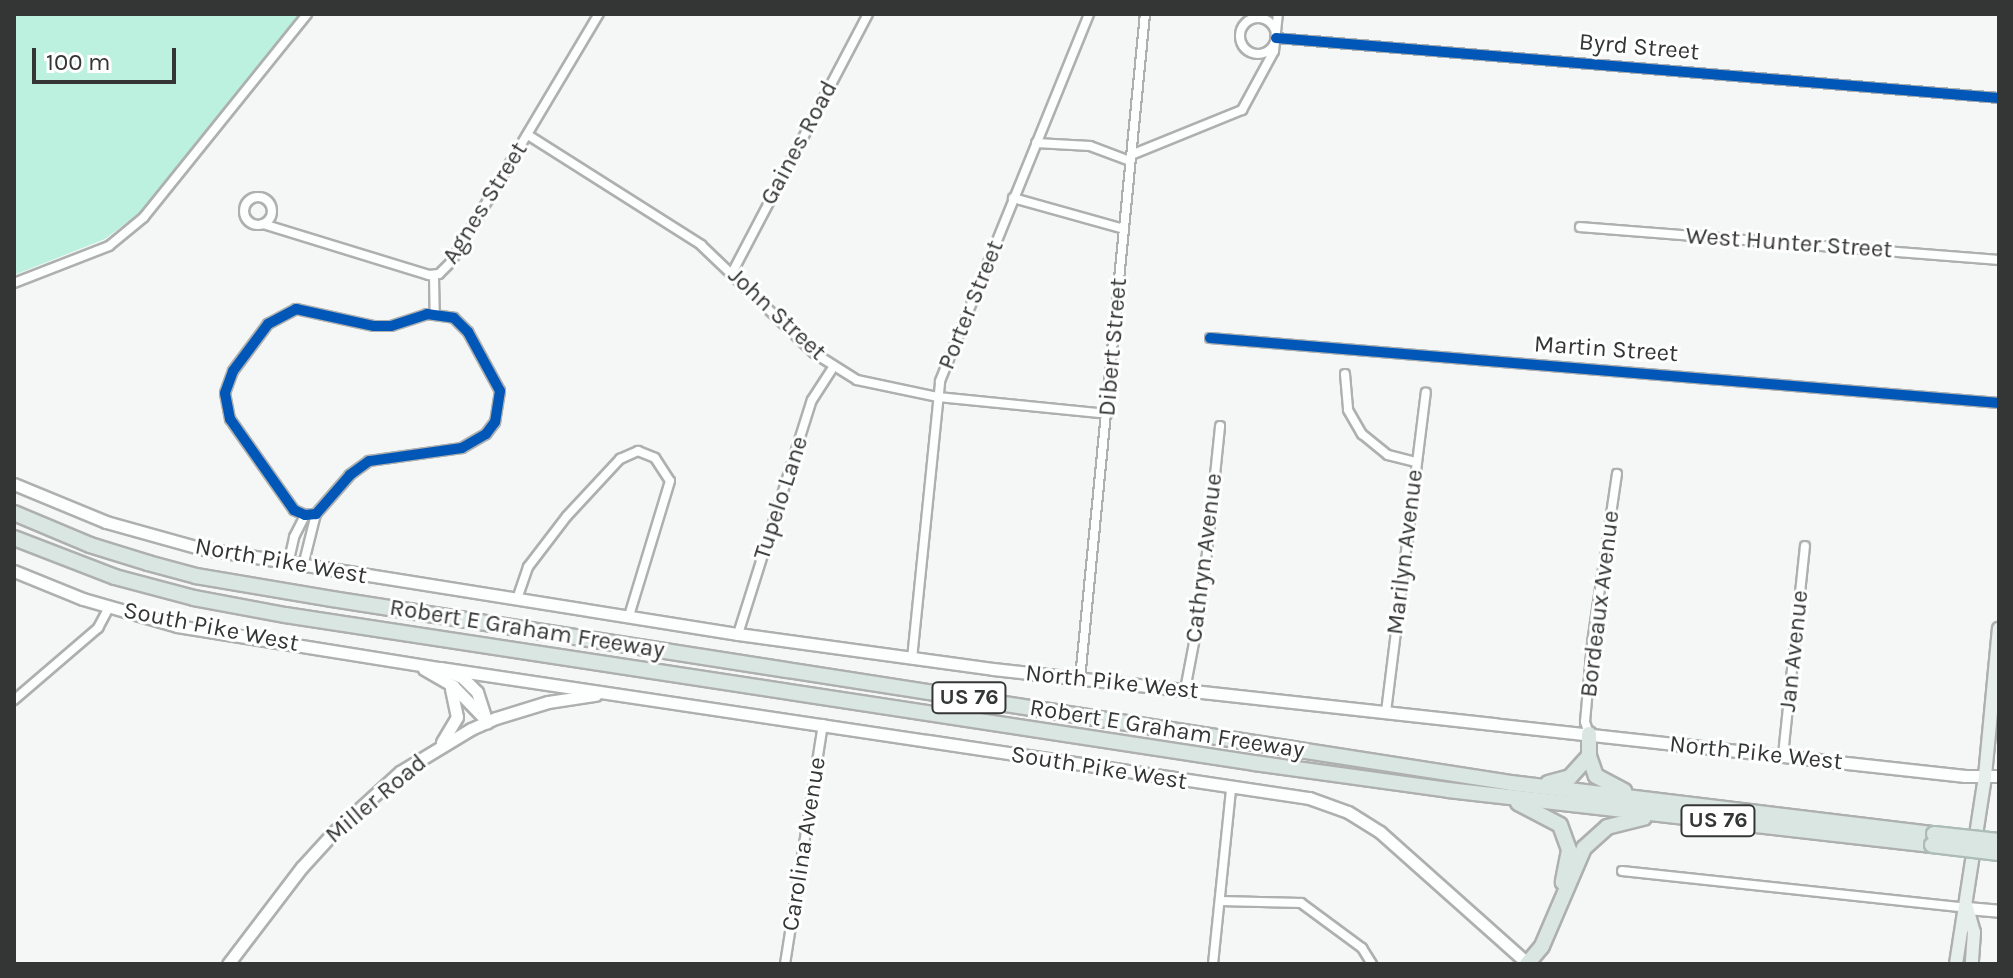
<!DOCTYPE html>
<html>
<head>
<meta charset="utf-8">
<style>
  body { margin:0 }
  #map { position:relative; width:2013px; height:978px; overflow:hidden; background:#f4f7f6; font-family:Karla,sans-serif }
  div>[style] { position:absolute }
  .green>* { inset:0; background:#bcf0df }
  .roads { filter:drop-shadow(2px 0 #aeb0af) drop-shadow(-2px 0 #aeb0af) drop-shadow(0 2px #aeb0af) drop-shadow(0 -2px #aeb0af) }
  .street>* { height:8px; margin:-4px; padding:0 4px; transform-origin:4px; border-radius:4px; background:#fdfefe }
  .street>.ring { margin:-4px; padding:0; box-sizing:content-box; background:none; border:8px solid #fdfefe; border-radius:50% }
  .secondary>* { height:11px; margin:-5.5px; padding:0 5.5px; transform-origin:5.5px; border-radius:5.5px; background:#fdfefe }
  .primary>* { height:12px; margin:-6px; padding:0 6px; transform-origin:6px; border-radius:6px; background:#e7efed }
  .highway>* { height:14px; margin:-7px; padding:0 7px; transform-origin:7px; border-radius:7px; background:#dae6e2 }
  .bridges { filter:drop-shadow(2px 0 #acbcb7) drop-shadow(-2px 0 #acbcb7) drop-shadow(0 2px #acbcb7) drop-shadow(0 -2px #acbcb7) }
  .highway-bridge>* { height:14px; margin:-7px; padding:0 7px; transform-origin:7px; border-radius:7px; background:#dae6e2 }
  .cycleway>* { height:10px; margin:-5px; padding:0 5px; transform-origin:5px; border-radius:5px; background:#0057b8 }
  span { translate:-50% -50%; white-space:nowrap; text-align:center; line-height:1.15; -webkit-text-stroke:6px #fff; paint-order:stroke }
  .shield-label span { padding:2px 6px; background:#fff; border:2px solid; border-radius:6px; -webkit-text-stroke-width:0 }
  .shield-label { font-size:22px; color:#343635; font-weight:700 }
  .street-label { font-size:24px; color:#343635 }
  .frame { position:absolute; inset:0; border:16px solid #343635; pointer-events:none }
  .scale { position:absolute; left:32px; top:48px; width:144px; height:36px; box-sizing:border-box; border:4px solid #343635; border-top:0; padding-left:10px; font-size:24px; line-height:28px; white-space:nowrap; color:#343635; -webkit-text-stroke:6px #fff; paint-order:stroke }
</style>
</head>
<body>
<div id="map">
  <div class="green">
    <div style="clip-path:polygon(14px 14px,301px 14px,144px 209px,105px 239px,14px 275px)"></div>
  </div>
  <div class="roads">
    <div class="street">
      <div class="ring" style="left:1240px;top:18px;width:28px;height:28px"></div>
      <div style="left:1276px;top:38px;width:725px;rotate:4.74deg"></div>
      <div style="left:528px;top:135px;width:205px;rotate:32.4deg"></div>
      <div style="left:701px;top:245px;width:156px;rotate:43.7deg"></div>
      <div style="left:814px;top:353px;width:51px;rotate:32.1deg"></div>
      <div style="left:857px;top:380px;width:83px;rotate:11.9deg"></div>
      <div style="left:938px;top:397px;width:170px;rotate:5.7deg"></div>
      <div style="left:1036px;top:143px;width:54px;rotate:3.2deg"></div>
      <div style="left:1090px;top:146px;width:43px;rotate:20.6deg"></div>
      <div style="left:1131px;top:155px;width:120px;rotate:-22.1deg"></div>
      <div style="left:1242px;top:110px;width:67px;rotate:-61.5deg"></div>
      <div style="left:1274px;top:51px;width:37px;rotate:-84deg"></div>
      <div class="ring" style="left:244px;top:197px;width:20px;height:20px"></div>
      <div style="left:1013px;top:198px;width:115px;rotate:15.6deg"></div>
      <div style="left:263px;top:224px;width:174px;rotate:17.1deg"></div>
      <div style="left:429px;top:275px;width:10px;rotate:-6deg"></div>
      <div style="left:439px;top:274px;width:17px;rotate:-45deg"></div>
      <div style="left:451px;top:262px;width:289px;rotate:-59.2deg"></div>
      <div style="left:1580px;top:227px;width:420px;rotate:4.5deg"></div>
      <div style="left:732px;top:273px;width:293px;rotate:-62.3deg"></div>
      <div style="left:434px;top:275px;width:39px;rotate:89deg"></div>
      <div style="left:14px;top:283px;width:102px;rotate:-21.3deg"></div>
      <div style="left:109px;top:246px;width:45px;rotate:-39.6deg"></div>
      <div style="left:144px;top:217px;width:260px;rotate:-51.2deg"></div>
      <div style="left:296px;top:309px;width:80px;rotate:12.3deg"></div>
      <div style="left:374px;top:326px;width:17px"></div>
      <div style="left:391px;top:326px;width:38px;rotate:-18deg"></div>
      <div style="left:427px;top:314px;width:27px;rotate:8deg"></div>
      <div style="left:454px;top:318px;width:20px;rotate:45deg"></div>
      <div style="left:468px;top:332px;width:67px;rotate:61.5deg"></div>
      <div style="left:500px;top:391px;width:31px;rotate:99deg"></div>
      <div style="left:495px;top:422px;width:15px;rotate:127deg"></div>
      <div style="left:486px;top:434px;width:28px;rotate:150deg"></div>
      <div style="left:462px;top:448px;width:94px;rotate:172deg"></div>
      <div style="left:369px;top:461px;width:24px;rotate:144deg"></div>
      <div style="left:350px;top:475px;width:52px;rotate:131.1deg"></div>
      <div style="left:316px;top:514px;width:11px;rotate:175deg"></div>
      <div style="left:305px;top:515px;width:12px;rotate:-156deg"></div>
      <div style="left:294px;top:510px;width:111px;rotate:-125.1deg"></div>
      <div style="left:230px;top:419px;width:26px;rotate:-101deg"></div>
      <div style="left:225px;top:393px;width:23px;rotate:-70deg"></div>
      <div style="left:233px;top:371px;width:59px;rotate:-53.3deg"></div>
      <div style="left:268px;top:324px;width:32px;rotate:-28deg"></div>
      <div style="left:1210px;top:338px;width:792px;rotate:4.71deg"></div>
      <div style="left:1345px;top:374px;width:36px;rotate:85deg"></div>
      <div style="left:1348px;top:410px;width:28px;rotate:60deg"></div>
      <div style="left:1362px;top:434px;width:33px;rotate:39deg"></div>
      <div style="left:1388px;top:455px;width:29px;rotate:14deg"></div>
      <div style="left:288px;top:564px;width:28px;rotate:-77deg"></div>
      <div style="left:294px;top:537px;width:25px;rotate:-63deg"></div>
      <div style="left:303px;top:566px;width:54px;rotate:-76deg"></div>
      <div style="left:517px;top:599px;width:34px;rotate:-71deg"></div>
      <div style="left:528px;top:567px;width:64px;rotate:-52.6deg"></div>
      <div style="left:567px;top:516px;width:78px;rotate:-47.1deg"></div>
      <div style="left:620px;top:459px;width:20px;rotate:-24deg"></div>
      <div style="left:638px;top:451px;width:18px;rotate:22deg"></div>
      <div style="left:655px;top:458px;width:27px;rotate:57deg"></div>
      <div style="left:670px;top:481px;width:141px;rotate:106.9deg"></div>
      <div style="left:738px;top:634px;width:245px;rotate:-72.5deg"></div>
      <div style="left:812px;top:400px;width:40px;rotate:-57.1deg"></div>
      <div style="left:912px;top:659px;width:279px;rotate:-84.2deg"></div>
      <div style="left:940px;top:381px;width:396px;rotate:-67.9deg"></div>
      <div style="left:1080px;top:679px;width:668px;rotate:-84.42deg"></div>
      <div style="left:1185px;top:690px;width:91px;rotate:-79.2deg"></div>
      <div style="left:1202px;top:601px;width:176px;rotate:-84.1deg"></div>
      <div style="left:14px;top:700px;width:111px;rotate:-40.6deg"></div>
      <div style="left:98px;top:628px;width:24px;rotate:-62deg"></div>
      <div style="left:1386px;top:712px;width:322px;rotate:-82.9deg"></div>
      <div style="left:1589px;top:734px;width:13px;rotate:-108deg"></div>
      <div style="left:1585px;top:722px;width:79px;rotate:-84.9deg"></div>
      <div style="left:1592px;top:643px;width:171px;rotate:-81.6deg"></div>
      <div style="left:1783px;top:755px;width:210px;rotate:-84deg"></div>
      <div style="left:1622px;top:871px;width:346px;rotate:6.1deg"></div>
      <div style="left:1220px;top:901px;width:81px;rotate:1.4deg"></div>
      <div style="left:1301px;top:903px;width:76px;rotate:36.4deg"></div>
      <div style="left:1362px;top:948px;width:19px;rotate:58deg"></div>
      <div style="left:785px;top:964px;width:243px;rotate:-81deg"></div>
      <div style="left:1213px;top:964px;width:176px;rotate:-84.1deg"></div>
    </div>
    <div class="secondary">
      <div style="left:14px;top:484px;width:100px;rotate:22.4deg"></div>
      <div style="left:106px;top:522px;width:97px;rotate:15.6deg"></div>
      <div style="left:199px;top:548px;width:546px;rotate:9.07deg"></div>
      <div style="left:738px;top:634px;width:257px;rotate:7.8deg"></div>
      <div style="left:993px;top:669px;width:978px;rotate:6.28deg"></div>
      <div style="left:1965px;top:776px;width:34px"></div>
      <div style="left:14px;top:571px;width:74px;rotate:22.1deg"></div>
      <div style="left:83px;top:599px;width:98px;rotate:16deg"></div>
      <div style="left:177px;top:626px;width:266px;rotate:9.1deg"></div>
      <div style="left:440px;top:668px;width:25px;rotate:23deg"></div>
      <div style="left:463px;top:678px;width:20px;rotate:45deg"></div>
      <div style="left:477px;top:692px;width:32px;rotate:72deg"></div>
      <div style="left:440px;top:668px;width:879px;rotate:8.51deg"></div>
      <div style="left:1309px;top:798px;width:41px;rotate:19.7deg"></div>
      <div style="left:1348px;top:812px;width:38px;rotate:32deg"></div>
      <div style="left:1380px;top:832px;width:198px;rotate:41.7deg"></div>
      <div style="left:424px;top:669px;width:34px;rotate:30deg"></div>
      <div style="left:453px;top:686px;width:49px;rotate:45.8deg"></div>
      <div style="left:442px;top:742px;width:29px;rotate:-59deg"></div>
      <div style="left:457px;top:717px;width:29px;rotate:-102deg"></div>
      <div style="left:1967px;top:908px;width:32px;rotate:5deg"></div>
      <div style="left:228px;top:964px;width:122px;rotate:-52.7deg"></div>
      <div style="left:302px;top:867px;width:47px;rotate:-47.6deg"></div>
      <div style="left:334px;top:832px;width:89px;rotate:-42.3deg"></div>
      <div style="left:400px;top:772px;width:83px;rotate:-31.2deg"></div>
      <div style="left:471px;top:729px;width:27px;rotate:-24deg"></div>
      <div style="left:496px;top:718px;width:54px;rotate:-17.1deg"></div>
      <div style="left:548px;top:702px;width:48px;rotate:-8.5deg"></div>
    </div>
    <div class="primary">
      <div style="left:1967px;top:908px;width:25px;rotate:74deg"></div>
      <div style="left:1974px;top:932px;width:32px;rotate:94deg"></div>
      <div style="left:1956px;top:964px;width:190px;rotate:-81.2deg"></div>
      <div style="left:1985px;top:776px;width:148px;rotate:-84.6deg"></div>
    </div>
    <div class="highway">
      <div style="left:14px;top:513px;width:82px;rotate:22.8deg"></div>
      <div style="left:90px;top:545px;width:61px;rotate:17.2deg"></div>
      <div style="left:148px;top:563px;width:50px;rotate:15.2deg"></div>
      <div style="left:196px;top:576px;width:138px;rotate:9.6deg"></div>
      <div style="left:332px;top:599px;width:1193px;rotate:8.87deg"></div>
      <div style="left:1511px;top:783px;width:426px;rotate:6.9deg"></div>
      <div style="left:14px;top:538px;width:108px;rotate:21.1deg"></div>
      <div style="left:115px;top:577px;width:82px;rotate:14.9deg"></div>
      <div style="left:194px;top:598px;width:93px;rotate:10.6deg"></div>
      <div style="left:285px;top:615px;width:980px;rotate:8.68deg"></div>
      <div style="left:1254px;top:763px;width:196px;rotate:7.9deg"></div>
      <div style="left:1448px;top:790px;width:487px;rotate:6.5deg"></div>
      <div style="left:1589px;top:734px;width:22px;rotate:90deg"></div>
      <div style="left:1589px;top:756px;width:21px;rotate:71deg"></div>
      <div style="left:1596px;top:776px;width:32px;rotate:28deg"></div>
      <div style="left:1548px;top:783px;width:23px;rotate:-15deg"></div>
      <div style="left:1570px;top:777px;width:28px;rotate:-48deg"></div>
      <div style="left:1518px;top:803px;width:47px;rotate:27.6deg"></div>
      <div style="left:1560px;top:825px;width:27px;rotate:70deg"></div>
      <div style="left:1569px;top:850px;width:33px;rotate:101deg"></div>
      <div style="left:1527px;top:964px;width:23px;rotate:-50deg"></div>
      <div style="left:1542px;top:946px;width:107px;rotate:-66.8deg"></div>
      <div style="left:1584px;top:848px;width:31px;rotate:-42deg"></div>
      <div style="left:1607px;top:827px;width:38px;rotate:-14deg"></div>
    </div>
  </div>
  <div class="bridges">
    <div class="highway-bridge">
      <div style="left:1934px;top:834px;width:65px;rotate:6.1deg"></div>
      <div style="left:1932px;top:845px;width:67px;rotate:6.8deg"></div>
    </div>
  </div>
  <div class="cycleway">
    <div style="left:1276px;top:38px;width:725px;rotate:4.74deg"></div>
    <div style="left:296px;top:309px;width:80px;rotate:12.3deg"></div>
    <div style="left:374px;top:326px;width:17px"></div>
    <div style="left:391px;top:326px;width:38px;rotate:-18deg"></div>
    <div style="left:427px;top:314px;width:27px;rotate:8deg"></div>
    <div style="left:454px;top:318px;width:20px;rotate:45deg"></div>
    <div style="left:468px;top:332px;width:67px;rotate:61.5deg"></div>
    <div style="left:500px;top:391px;width:31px;rotate:99deg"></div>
    <div style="left:495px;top:422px;width:15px;rotate:127deg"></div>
    <div style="left:486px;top:434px;width:28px;rotate:150deg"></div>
    <div style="left:462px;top:448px;width:94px;rotate:172deg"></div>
    <div style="left:369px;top:461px;width:24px;rotate:144deg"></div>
    <div style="left:350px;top:475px;width:52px;rotate:131.1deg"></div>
    <div style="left:316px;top:514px;width:11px;rotate:175deg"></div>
    <div style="left:305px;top:515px;width:12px;rotate:-156deg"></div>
    <div style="left:294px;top:510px;width:111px;rotate:-125.1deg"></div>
    <div style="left:230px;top:419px;width:26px;rotate:-101deg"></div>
    <div style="left:225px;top:393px;width:23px;rotate:-70deg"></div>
    <div style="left:233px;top:371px;width:59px;rotate:-53.3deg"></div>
    <div style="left:268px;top:324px;width:32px;rotate:-28deg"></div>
    <div style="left:1210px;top:338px;width:792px;rotate:4.71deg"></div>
  </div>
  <div class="shield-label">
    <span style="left:969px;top:698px">US 76</span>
    <span style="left:1718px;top:821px">US 76</span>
  </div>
  <div class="street-label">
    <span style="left:1639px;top:47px;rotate:5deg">Byrd Street</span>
    <span style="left:799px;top:143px;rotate:-62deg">Gaines Road</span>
    <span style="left:485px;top:203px;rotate:-58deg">Agnes Street</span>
    <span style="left:1789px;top:243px;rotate:4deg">West Hunter Street</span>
    <span style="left:971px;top:305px;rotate:-68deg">Porter Street</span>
    <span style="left:777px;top:314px;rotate:43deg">John Street</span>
    <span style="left:1113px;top:347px;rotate:-85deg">Dibert Street</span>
    <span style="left:1606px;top:349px;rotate:4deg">Martin Street</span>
    <span style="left:781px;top:498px;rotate:-72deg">Tupelo Lane</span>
    <span style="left:1405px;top:552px;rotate:-83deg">Marilyn Avenue</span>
    <span style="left:1204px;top:558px;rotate:-83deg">Cathryn Avenue</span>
    <span style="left:281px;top:561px;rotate:10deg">North Pike West</span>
    <span style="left:1600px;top:604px;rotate:-83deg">Bordeaux Avenue</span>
    <span style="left:211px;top:627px;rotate:11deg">South Pike West</span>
    <span style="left:527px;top:629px;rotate:9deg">Robert E Graham Freeway</span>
    <span style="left:1794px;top:651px;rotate:-84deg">Jan Avenue</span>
    <span style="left:1112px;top:682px;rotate:6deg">North Pike West</span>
    <span style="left:1167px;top:729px;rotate:9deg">Robert E Graham Freeway</span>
    <span style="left:1756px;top:753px;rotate:6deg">North Pike West</span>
    <span style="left:1099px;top:768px;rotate:9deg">South Pike West</span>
    <span style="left:376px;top:799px;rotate:-40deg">Miller Road</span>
    <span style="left:804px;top:844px;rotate:-81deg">Carolina Avenue</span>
  </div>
  <div class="frame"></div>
  <div class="scale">100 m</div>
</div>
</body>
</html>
